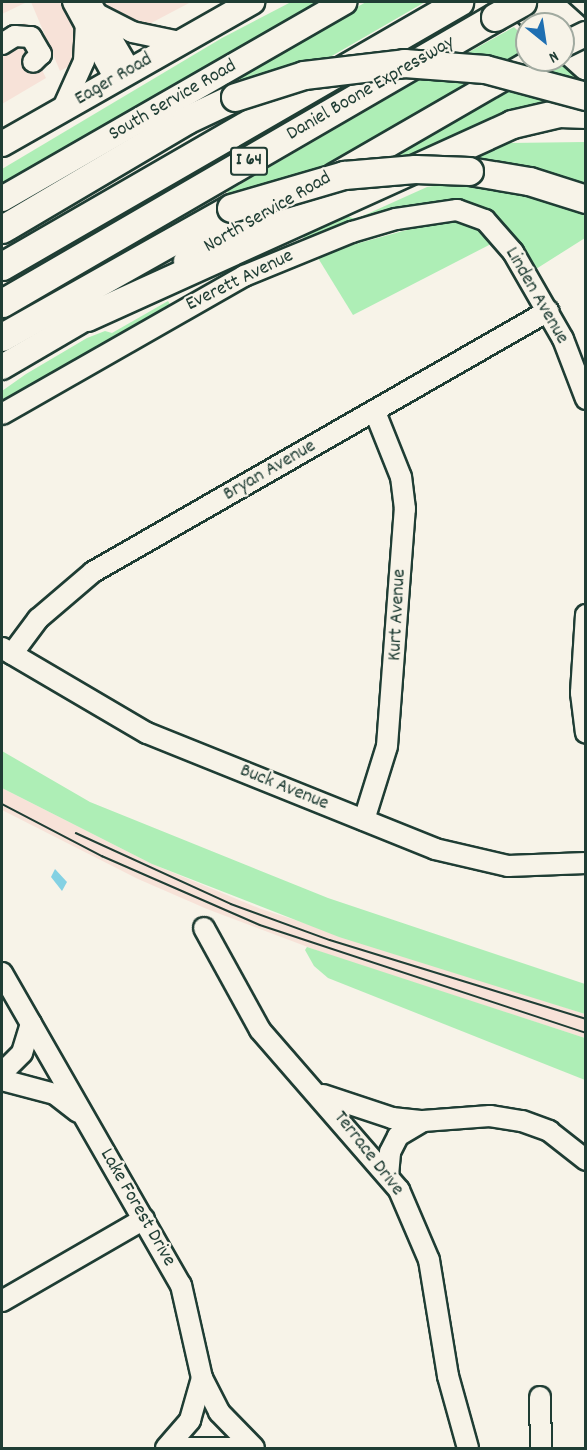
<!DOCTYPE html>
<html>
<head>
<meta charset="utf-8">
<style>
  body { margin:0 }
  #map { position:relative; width:587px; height:1450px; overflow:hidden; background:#f7f3e8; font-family:Dekko,sans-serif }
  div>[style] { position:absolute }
  .built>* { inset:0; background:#f7e2d8 }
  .green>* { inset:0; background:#aeeeb6 }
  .water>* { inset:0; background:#84d1e3 }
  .roads { filter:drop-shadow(2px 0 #1f3d34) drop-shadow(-2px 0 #1f3d34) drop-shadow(0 2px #1f3d34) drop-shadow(0 -2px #1f3d34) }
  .minor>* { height:20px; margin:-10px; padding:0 10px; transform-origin:10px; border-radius:10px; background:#f7f3e8 }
  .major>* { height:24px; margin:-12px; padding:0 12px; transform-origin:12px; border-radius:12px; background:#f7f3e8 }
  .highway>* { height:27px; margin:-13.5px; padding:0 13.5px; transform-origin:13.5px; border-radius:13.5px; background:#f7f3e8 }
  .tram>* { height:1.5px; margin:-0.75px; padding:0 0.75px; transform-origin:0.75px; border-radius:0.75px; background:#1f3d34 }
  .bridges { filter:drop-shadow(2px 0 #1f3d34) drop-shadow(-2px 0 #1f3d34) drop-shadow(0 2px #1f3d34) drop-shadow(0 -2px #1f3d34) }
  .major-bridge>* { height:24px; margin:-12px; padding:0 12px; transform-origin:12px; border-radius:12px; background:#f7f3e8 }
  .highway-bridge>* { height:27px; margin:-13.5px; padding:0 13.5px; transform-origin:13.5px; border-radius:13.5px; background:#f7f3e8 }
  span { translate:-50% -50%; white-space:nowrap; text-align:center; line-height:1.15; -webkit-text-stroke:4.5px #f7f3e8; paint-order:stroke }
  .shield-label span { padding:2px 4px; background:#f7f3e8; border:2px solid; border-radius:4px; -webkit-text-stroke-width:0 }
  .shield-label { font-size:18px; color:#1f3d34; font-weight:700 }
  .street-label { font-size:20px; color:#1f3d34 }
  .frame { position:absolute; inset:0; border:3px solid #1f3d34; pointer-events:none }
  .north { position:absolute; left:515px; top:12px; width:60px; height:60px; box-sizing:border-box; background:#f7f3e8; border:2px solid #a1aaa0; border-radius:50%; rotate:150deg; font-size:16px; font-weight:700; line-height:24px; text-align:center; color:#1f3d34 }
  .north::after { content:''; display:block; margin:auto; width:21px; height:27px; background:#1f6fb2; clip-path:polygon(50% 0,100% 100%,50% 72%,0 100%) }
</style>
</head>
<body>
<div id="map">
  <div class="built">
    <div style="clip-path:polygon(2px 2px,27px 2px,2px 14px)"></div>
    <div style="clip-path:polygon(31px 2px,191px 2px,60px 71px)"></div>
    <div style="clip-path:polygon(24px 23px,32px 26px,49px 56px,41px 68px,46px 78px,2px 104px,2px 35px)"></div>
    <div style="clip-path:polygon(2px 788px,152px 864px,261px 909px,585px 1014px,585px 1038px,329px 955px,207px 909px,138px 879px,2px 810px)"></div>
  </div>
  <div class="green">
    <div style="clip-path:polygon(291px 2px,317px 2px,2px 185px,2px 169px,222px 38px)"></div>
    <div style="clip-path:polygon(366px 2px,425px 2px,318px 64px,242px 85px,239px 74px)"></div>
    <div style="clip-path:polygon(514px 27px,527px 40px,527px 52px,506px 64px,460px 57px)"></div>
    <div style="clip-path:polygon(561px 60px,585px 78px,585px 87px,540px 72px)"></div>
    <div style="clip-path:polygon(433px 72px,482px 78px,320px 171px,232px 199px,227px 192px)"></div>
    <div style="clip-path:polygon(516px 84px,583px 105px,414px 161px,380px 163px)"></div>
    <div style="clip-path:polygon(504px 138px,506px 143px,585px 142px,585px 189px,453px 162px)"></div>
    <div style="clip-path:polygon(469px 181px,585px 210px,585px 238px,536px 269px,505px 225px,493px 214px,450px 201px,393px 212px,305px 240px,302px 235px,343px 215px,356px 219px,427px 187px)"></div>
    <div style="clip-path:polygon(447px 219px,476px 226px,491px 244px,353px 315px,318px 258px,352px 245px)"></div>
    <div style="clip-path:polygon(168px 301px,171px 306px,2px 405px,2px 391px,26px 374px,87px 338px,105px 331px,112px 333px)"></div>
    <div style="clip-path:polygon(2px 751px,90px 802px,328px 898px,585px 984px,585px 1014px,339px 937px,152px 864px,2px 788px)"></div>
    <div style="clip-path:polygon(307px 947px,585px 1038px,585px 1080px,328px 978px,314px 966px,305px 950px)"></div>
  </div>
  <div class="water">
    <div style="clip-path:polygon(55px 869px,67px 882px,62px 891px,51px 877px)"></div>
  </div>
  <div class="roads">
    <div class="minor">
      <div style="left:73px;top:2px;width:88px;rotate:61.4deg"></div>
      <div style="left:90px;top:2px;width:79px;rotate:59.5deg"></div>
      <div style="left:97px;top:14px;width:39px;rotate:27deg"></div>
      <div style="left:132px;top:32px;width:49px;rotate:11.8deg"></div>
      <div style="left:2px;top:44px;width:15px;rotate:-32deg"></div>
      <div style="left:15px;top:36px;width:16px;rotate:4deg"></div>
      <div style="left:31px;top:37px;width:20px;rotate:60deg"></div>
      <div style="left:41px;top:54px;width:11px;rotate:135deg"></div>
      <div style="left:62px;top:110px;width:54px;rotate:-65.8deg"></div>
      <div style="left:84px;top:61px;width:35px;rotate:-87deg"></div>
      <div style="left:2px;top:414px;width:279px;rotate:-29.7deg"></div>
      <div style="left:244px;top:276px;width:117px;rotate:-22.2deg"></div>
      <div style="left:352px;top:232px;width:46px;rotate:-16.5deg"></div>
      <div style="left:396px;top:219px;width:62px;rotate:-8.4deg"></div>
      <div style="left:457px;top:210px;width:30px;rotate:20deg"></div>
      <div style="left:485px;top:220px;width:43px;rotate:48.8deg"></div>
      <div style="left:513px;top:252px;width:100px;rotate:60.1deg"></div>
      <div style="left:563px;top:339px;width:64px;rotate:69deg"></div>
      <div style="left:586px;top:615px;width:78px;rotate:93.7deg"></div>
      <div style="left:581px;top:693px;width:40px;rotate:82.9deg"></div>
      <div style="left:2px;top:648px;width:168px;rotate:30.4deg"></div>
      <div style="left:147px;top:733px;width:310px;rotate:21.9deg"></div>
      <div style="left:435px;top:849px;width:75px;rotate:13.1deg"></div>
      <div style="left:508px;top:866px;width:78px;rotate:-2.2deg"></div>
      <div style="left:12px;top:654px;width:44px;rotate:-53.4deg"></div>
      <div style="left:38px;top:619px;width:72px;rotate:-40.5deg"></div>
      <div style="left:93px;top:572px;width:525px;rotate:-29.84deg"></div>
      <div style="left:364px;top:820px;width:77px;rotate:-72.7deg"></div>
      <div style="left:387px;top:746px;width:238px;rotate:-85.7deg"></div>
      <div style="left:405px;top:509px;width:32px;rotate:-97deg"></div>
      <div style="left:401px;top:477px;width:70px;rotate:-111.8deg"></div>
      <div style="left:204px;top:928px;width:116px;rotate:61.2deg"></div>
      <div style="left:260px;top:1030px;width:212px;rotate:49deg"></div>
      <div style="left:399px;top:1190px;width:76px;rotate:66.8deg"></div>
      <div style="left:429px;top:1260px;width:118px;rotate:80.7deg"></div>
      <div style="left:448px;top:1376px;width:75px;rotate:74.5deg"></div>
      <div style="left:2px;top:973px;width:360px;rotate:60.2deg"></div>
      <div style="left:181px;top:1285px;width:95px;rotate:77.3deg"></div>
      <div style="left:202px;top:1378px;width:38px;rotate:63deg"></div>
      <div style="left:219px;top:1412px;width:50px;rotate:45.8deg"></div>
      <div style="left:2px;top:1073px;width:28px;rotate:-45deg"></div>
      <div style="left:22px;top:1053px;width:31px;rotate:-73deg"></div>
      <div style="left:2px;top:1080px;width:55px;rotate:14.8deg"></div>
      <div style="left:55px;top:1094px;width:29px;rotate:38deg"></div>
      <div style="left:323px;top:1095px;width:73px;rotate:18.4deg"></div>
      <div style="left:392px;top:1118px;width:31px;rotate:6deg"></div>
      <div style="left:423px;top:1121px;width:67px;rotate:-4.3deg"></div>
      <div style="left:490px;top:1116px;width:32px;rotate:9deg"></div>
      <div style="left:522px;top:1121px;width:29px;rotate:20deg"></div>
      <div style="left:549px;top:1131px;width:47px;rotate:38.1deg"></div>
      <div style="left:388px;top:1176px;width:24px;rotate:-85deg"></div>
      <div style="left:390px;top:1152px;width:18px;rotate:-63deg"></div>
      <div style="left:398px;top:1136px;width:29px;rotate:-31deg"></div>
      <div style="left:2px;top:1301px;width:164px;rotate:-30deg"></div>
      <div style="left:540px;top:1397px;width:51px;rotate:88.9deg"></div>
      <div style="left:166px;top:1448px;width:37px;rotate:-49deg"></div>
      <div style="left:190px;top:1420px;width:44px;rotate:-74.1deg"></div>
      <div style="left:184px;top:1448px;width:62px"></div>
    </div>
    <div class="major">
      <div style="left:2px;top:144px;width:288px;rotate:-29.6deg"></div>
      <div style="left:334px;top:176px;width:232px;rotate:-30deg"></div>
      <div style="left:2px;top:199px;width:395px;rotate:-29.9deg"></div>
      <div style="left:186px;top:261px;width:136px;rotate:-30deg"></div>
      <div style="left:2px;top:367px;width:117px;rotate:-30.3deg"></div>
    </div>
    <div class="highway">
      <div style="left:518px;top:2px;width:32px;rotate:44deg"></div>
      <div style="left:546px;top:2px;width:54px;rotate:42deg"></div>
      <div style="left:563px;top:45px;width:31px;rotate:42deg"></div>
      <div style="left:469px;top:171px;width:61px;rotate:9.5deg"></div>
      <div style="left:529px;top:181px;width:60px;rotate:17.5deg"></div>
      <div style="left:2px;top:229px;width:214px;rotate:-30.6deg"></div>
      <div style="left:186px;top:120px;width:54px;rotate:-25.1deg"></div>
      <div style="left:2px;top:266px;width:528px;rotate:-30.01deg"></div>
      <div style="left:2px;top:303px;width:570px;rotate:-30.12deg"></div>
      <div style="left:87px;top:317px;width:467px;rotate:-24.4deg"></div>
      <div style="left:512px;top:124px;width:48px;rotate:-13.2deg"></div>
      <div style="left:559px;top:113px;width:27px;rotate:2deg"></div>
      <div style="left:2px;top:337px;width:263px;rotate:-29.4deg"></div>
    </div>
  </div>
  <div class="tram">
    <div style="left:2px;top:804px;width:113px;rotate:27.5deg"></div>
    <div style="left:102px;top:856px;width:172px;rotate:23.6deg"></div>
    <div style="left:260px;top:925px;width:343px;rotate:18.3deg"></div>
    <div style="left:76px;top:833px;width:170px;rotate:24.6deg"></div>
    <div style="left:231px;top:904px;width:105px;rotate:20deg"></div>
    <div style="left:330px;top:940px;width:268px;rotate:17.1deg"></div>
  </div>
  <div class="bridges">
    <div class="major-bridge">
      <div style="left:563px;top:45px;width:25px;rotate:-26deg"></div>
    </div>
    <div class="highway-bridge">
      <div style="left:495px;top:17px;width:31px;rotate:-29deg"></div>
      <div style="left:235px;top:97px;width:72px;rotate:-17.7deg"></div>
      <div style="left:304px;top:75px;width:101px;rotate:-6.8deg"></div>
      <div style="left:404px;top:63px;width:81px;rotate:4.2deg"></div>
      <div style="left:485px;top:69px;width:105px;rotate:15deg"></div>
      <div style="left:231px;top:208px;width:118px;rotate:-16.3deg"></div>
      <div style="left:344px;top:175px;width:71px;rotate:-4.8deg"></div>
      <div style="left:415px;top:169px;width:54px;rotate:2.1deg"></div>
    </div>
  </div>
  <div class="shield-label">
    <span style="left:249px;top:161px">I 64</span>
  </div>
  <div class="street-label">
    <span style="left:114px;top:80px;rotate:-30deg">Eager Road</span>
    <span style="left:371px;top:89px;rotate:-30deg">Daniel Boone Expressway</span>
    <span style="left:173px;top:101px;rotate:-30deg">South Service Road</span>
    <span style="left:268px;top:213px;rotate:-30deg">North Service Road</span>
    <span style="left:240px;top:281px;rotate:-26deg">Everett Avenue</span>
    <span style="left:536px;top:296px;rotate:60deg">Linden Avenue</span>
    <span style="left:270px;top:471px;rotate:-30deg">Bryan Avenue</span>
    <span style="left:398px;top:615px;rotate:-87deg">Kurt Avenue</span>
    <span style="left:284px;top:788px;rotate:22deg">Buck Avenue</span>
    <span style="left:368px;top:1154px;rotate:52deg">Terrace Drive</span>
    <span style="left:137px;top:1208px;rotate:60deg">Lake Forest Drive</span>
  </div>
  <div class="frame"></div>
  <div class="north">N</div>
</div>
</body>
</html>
